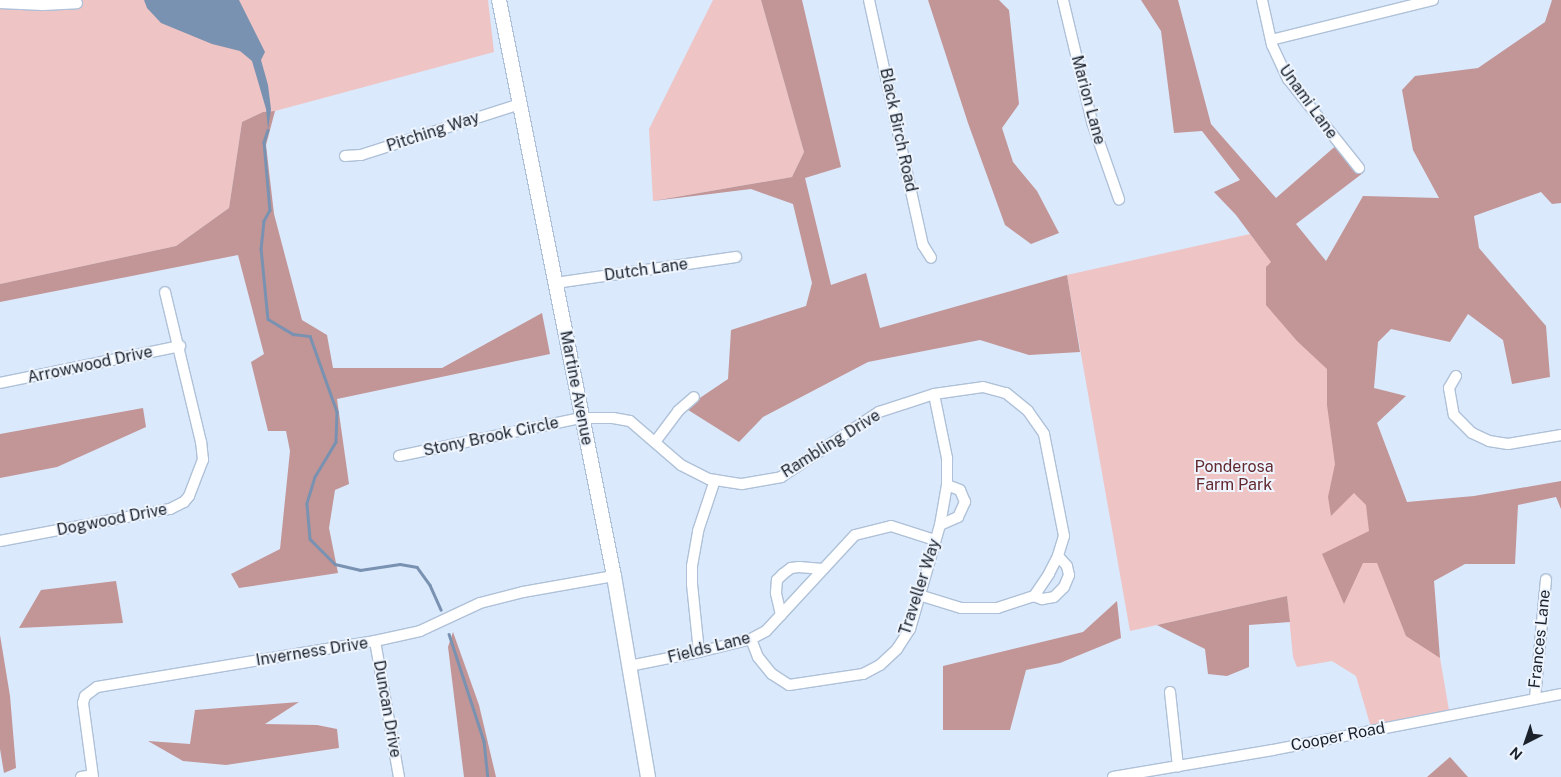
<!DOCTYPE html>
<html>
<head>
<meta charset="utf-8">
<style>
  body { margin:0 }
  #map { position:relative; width:1561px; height:777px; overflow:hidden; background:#dae9fc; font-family:"Public Sans",sans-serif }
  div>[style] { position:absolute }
  .green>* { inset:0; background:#efc4c4 }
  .forest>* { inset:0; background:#c29596 }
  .water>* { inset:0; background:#7a92b1 }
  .stream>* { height:2.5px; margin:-1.25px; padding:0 1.25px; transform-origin:1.25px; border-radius:1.25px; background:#7a92b1 }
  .roads { filter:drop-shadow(1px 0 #afc1d8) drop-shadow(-1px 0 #afc1d8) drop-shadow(0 1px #afc1d8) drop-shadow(0 -1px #afc1d8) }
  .minor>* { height:10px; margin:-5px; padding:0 5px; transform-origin:5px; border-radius:5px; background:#fff }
  .major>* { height:14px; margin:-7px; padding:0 7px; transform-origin:7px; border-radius:7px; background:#fff }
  span { translate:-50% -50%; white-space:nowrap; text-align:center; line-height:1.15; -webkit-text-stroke:4px #eef5ff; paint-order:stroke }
  .street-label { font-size:16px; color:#1b212a }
  .park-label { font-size:16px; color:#63292e }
  .north { position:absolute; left:1501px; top:717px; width:50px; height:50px; -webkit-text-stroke:4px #eef5ff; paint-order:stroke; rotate:221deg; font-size:14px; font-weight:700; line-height:20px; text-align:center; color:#1b212a }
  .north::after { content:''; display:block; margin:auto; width:18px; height:22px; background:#1b212a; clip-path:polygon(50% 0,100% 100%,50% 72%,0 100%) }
</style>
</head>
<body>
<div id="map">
  <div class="green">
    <div style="clip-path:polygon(0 0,488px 0,494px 52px,275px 111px,263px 112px,242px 122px,229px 208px,176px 246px,0 284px)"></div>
    <div style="clip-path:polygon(713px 0,761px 0,804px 152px,792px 177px,653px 201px,649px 129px)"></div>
    <div style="clip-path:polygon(1250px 234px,1339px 350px,1440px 658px,1450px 716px,1372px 731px,1356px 676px,1332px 661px,1297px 667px,1293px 657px,1287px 596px,1130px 631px,1067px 275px)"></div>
  </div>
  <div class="forest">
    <div style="clip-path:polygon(761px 0,802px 0,841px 167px,805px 178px,831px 285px,866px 273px,880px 328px,1067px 275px,1080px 352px,1029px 355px,980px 340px,868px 362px,763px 417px,739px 442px,685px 408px,728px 379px,731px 330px,806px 306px,812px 283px,793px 204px,751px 189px,653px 201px,792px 177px,804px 152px)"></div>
    <div style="clip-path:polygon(928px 0,999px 0,1009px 10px,1019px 104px,1002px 128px,1013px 162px,1037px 191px,1059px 233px,1031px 244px,1005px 225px,968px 123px)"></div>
    <div style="clip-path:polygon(1141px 0,1178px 0,1211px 124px,1276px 198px,1339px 143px,1363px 173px,1296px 224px,1326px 261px,1363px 196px,1439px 198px,1413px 150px,1402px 90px,1415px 76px,1478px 68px,1545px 22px,1552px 0,1561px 0,1561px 203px,1552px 204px,1541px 192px,1474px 216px,1479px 248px,1546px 326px,1550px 377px,1512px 384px,1503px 340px,1468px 314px,1450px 342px,1391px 329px,1378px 342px,1374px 388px,1406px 396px,1377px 423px,1407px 502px,1474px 496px,1561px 481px,1561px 509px,1556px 497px,1518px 505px,1515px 564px,1465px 564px,1434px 581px,1440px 658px,1406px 636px,1377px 563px,1363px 563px,1344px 604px,1322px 554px,1369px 531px,1366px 505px,1354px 493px,1331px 516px,1328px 497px,1335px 464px,1327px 405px,1327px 369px,1297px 341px,1266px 305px,1266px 267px,1271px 262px,1236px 215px,1214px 192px,1240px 180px,1202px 131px,1174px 133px,1161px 31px)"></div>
    <div style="clip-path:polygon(275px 111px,266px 145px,274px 214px,302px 320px,327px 335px,333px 368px,442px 368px,542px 313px,550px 354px,337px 399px,349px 484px,335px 490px,329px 528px,338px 573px,239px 588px,231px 574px,280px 549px,290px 451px,286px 431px,268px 431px,251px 362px,264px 354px,238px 255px,0 302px,0 284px,176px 246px,229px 208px,242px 122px,263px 112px)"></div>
    <div style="clip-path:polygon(143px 408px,146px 427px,57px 467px,0 478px,0 434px)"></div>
    <div style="clip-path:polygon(116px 581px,123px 623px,19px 628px,41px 590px)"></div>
    <div style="clip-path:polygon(1287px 596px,1290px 622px,1249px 625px,1249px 667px,1227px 676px,1208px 674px,1205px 649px,1157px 625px)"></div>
    <div style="clip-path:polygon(1117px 601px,1121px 638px,1060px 663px,1026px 670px,1010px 730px,943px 730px,943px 666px,1083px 632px)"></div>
    <div style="clip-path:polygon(453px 632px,479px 705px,496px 777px,464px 777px,448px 647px)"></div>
    <div style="clip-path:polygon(0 635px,10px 696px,16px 768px,4px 773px,0 749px)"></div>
    <div style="clip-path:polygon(299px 702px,265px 724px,317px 725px,337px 729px,339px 748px,226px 765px,183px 761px,148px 741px,190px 744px,195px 710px)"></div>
    <div style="clip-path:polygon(1450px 757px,1468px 777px,1427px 777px)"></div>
  </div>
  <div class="water">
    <div style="clip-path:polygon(144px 0,239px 0,265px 52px,261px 60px,268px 85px,271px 109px,268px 130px,266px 109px,252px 61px,240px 51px,212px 44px,161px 23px,147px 8px)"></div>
  </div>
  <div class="stream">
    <div style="left:268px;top:130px;width:13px;rotate:108deg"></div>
    <div style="left:264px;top:142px;width:68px;rotate:85deg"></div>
    <div style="left:270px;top:210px;width:13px;rotate:119deg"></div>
    <div style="left:264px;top:221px;width:27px;rotate:96deg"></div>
    <div style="left:261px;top:248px;width:71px;rotate:84.4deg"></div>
    <div style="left:268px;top:319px;width:29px;rotate:31deg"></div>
    <div style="left:293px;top:334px;width:17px;rotate:7deg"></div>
    <div style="left:310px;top:336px;width:81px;rotate:70.4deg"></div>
    <div style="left:337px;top:412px;width:30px;rotate:92deg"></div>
    <div style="left:336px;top:442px;width:41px;rotate:121deg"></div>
    <div style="left:315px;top:477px;width:28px;rotate:107deg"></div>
    <div style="left:307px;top:504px;width:35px;rotate:85deg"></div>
    <div style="left:310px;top:539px;width:35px;rotate:45deg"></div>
    <div style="left:335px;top:564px;width:26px;rotate:13deg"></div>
    <div style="left:360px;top:570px;width:40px;rotate:-8.5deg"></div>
    <div style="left:400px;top:564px;width:17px;rotate:10deg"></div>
    <div style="left:417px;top:567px;width:22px;rotate:54deg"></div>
    <div style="left:430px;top:585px;width:27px;rotate:66deg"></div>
    <div style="left:449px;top:634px;width:113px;rotate:71.9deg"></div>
    <div style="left:484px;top:741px;width:36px;rotate:84deg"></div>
  </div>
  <div class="roads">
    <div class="minor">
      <div style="left:869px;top:0;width:251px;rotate:77.6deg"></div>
      <div style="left:923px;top:245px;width:15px;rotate:58deg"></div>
      <div style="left:1063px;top:0;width:125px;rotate:76.6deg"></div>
      <div style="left:1092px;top:122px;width:82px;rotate:70.7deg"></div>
      <div style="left:1262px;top:0;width:46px;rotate:77.5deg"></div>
      <div style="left:1272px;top:45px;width:38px;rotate:65deg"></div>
      <div style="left:1288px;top:79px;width:114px;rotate:51.4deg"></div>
      <div style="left:0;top:3px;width:43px;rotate:2.7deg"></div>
      <div style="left:43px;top:5px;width:34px;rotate:-3deg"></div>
      <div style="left:1271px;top:40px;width:167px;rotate:-13.9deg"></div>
      <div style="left:345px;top:156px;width:16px;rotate:-4deg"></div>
      <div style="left:361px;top:155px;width:167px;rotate:-17.8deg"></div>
      <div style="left:555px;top:283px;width:183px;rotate:-8.2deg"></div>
      <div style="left:1456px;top:376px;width:14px;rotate:120deg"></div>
      <div style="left:1449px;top:388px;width:27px;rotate:80deg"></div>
      <div style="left:1454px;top:415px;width:25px;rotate:45deg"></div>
      <div style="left:1472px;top:433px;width:19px;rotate:25deg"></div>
      <div style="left:1489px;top:441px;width:19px;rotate:9deg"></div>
      <div style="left:1508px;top:444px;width:54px;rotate:-9.6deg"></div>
      <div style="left:0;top:383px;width:184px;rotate:-11.6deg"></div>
      <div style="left:655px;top:442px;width:39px;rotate:-53deg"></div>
      <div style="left:678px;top:411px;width:21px;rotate:-41deg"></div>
      <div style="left:399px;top:456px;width:186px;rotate:-11.8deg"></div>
      <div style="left:581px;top:418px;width:32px"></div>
      <div style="left:613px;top:418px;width:17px;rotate:10deg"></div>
      <div style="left:630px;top:421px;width:67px;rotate:40.8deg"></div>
      <div style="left:681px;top:465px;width:31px;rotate:27deg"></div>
      <div style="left:709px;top:479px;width:33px;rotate:9deg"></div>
      <div style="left:742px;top:484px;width:40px;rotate:-10deg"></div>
      <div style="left:781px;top:477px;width:118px;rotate:-33.6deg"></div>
      <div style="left:879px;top:412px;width:58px;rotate:-18.1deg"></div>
      <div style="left:934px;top:394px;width:49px;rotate:-8.1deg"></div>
      <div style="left:983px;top:387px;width:24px;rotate:15deg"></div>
      <div style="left:1006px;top:393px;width:28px;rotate:39deg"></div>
      <div style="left:1028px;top:411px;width:28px;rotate:55deg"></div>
      <div style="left:1044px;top:434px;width:104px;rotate:78.9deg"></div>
      <div style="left:1064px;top:536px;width:21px;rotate:107deg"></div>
      <div style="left:1058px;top:556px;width:20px;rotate:117deg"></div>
      <div style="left:1049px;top:574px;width:27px;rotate:124deg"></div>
      <div style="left:1034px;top:596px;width:38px;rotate:162deg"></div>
      <div style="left:998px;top:608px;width:37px;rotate:180deg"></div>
      <div style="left:961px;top:608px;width:44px;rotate:-162.8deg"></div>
      <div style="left:940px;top:525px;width:20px;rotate:-24deg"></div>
      <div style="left:958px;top:517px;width:17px;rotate:-65deg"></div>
      <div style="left:965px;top:502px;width:13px;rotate:-113deg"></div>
      <div style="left:960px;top:490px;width:14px;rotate:-159deg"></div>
      <div style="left:0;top:541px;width:173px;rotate:-10.7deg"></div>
      <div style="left:170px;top:509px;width:16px;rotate:-27deg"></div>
      <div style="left:184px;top:502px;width:8px;rotate:-50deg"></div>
      <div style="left:189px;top:496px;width:39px;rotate:-69deg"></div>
      <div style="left:203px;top:460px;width:18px;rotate:-96deg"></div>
      <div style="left:201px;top:442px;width:154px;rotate:-103.5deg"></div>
      <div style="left:1034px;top:596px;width:9px;rotate:21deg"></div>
      <div style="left:1042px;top:599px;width:12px;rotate:-9deg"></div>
      <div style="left:1054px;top:597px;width:14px;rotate:-45deg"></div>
      <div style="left:1064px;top:587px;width:13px;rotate:-67deg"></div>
      <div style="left:1069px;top:575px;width:9px;rotate:-103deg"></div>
      <div style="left:1067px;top:566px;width:13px;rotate:-132deg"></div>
      <div style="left:781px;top:615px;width:23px;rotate:-103deg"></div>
      <div style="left:776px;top:593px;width:13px;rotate:-86deg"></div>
      <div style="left:777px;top:580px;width:8px;rotate:-45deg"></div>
      <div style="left:783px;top:574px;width:10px;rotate:-37deg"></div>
      <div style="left:791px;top:568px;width:8px;rotate:-7deg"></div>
      <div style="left:799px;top:567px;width:24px;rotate:5deg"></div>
      <div style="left:751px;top:639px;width:19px;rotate:69deg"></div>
      <div style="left:758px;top:657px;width:22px;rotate:51deg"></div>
      <div style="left:772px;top:674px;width:20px;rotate:33deg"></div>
      <div style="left:789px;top:685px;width:75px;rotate:-8.5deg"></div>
      <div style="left:863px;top:674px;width:19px;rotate:-28deg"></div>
      <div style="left:880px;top:665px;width:23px;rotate:-43deg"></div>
      <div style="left:897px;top:649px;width:24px;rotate:-57deg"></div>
      <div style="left:910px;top:629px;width:108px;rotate:-73.9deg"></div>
      <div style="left:940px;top:525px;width:41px;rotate:-80.1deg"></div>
      <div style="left:947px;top:485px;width:27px;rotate:-90deg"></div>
      <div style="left:947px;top:458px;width:65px;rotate:-101.5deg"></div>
      <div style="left:375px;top:641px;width:138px;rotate:80deg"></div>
      <div style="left:699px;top:652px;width:68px;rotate:-95.9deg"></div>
      <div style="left:692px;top:584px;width:18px;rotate:-90deg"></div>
      <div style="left:692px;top:566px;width:36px;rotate:-80deg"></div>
      <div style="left:698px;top:531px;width:54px;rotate:-71.6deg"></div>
      <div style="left:629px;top:666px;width:71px;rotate:-11.3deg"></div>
      <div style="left:699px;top:652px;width:54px;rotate:-14deg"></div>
      <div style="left:751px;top:639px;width:17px;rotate:-28deg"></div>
      <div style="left:766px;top:631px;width:131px;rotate:-47.2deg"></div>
      <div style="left:855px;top:535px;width:37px;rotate:-14deg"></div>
      <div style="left:891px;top:526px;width:46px;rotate:17.7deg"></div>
      <div style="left:1170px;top:692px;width:75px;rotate:83.9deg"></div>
      <div style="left:1535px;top:698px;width:119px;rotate:-84.7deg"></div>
      <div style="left:81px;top:777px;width:11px;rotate:-10deg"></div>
      <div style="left:93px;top:777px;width:75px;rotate:-97.7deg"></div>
      <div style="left:83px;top:703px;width:7px;rotate:-74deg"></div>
      <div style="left:85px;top:696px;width:15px;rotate:-37deg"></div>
      <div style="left:97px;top:687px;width:282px;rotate:-9.4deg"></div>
      <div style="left:375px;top:641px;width:46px;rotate:-12.5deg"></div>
      <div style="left:420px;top:631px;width:66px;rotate:-25deg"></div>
      <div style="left:480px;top:603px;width:44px;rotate:-14.3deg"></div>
      <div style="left:523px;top:592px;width:92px;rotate:-10deg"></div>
      <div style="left:1113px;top:777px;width:162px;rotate:-9.6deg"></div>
      <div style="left:1273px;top:750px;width:293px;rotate:-11deg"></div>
    </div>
    <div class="major">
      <div style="left:499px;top:0;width:587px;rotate:78.71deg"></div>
      <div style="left:614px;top:576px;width:204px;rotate:80.4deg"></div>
    </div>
  </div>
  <div class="street-label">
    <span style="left:1088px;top:100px;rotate:75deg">Marion Lane</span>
    <span style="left:1308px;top:102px;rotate:54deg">Unami Lane</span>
    <span style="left:898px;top:130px;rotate:78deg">Black Birch Road</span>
    <span style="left:433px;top:132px;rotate:-18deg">Pitching Way</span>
    <span style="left:646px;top:270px;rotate:-8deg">Dutch Lane</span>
    <span style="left:90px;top:365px;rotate:-12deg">Arrowwood Drive</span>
    <span style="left:576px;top:388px;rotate:79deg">Martine Avenue</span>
    <span style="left:491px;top:437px;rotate:-12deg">Stony Brook Circle</span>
    <span style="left:831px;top:444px;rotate:-32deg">Rambling Drive</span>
    <span style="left:112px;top:520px;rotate:-11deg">Dogwood Drive</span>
    <span style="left:920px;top:587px;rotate:-72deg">Traveller Way</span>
    <span style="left:1540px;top:639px;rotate:-84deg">Frances Lane</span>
    <span style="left:709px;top:648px;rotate:-14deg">Fields Lane</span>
    <span style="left:312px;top:652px;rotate:-9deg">Inverness Drive</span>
    <span style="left:387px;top:709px;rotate:80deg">Duncan Drive</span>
    <span style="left:1338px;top:737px;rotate:-11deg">Cooper Road</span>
  </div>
  <div class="park-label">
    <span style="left:1234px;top:476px">Ponderosa<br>Farm Park</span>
  </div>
  <div class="north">N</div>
</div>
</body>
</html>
